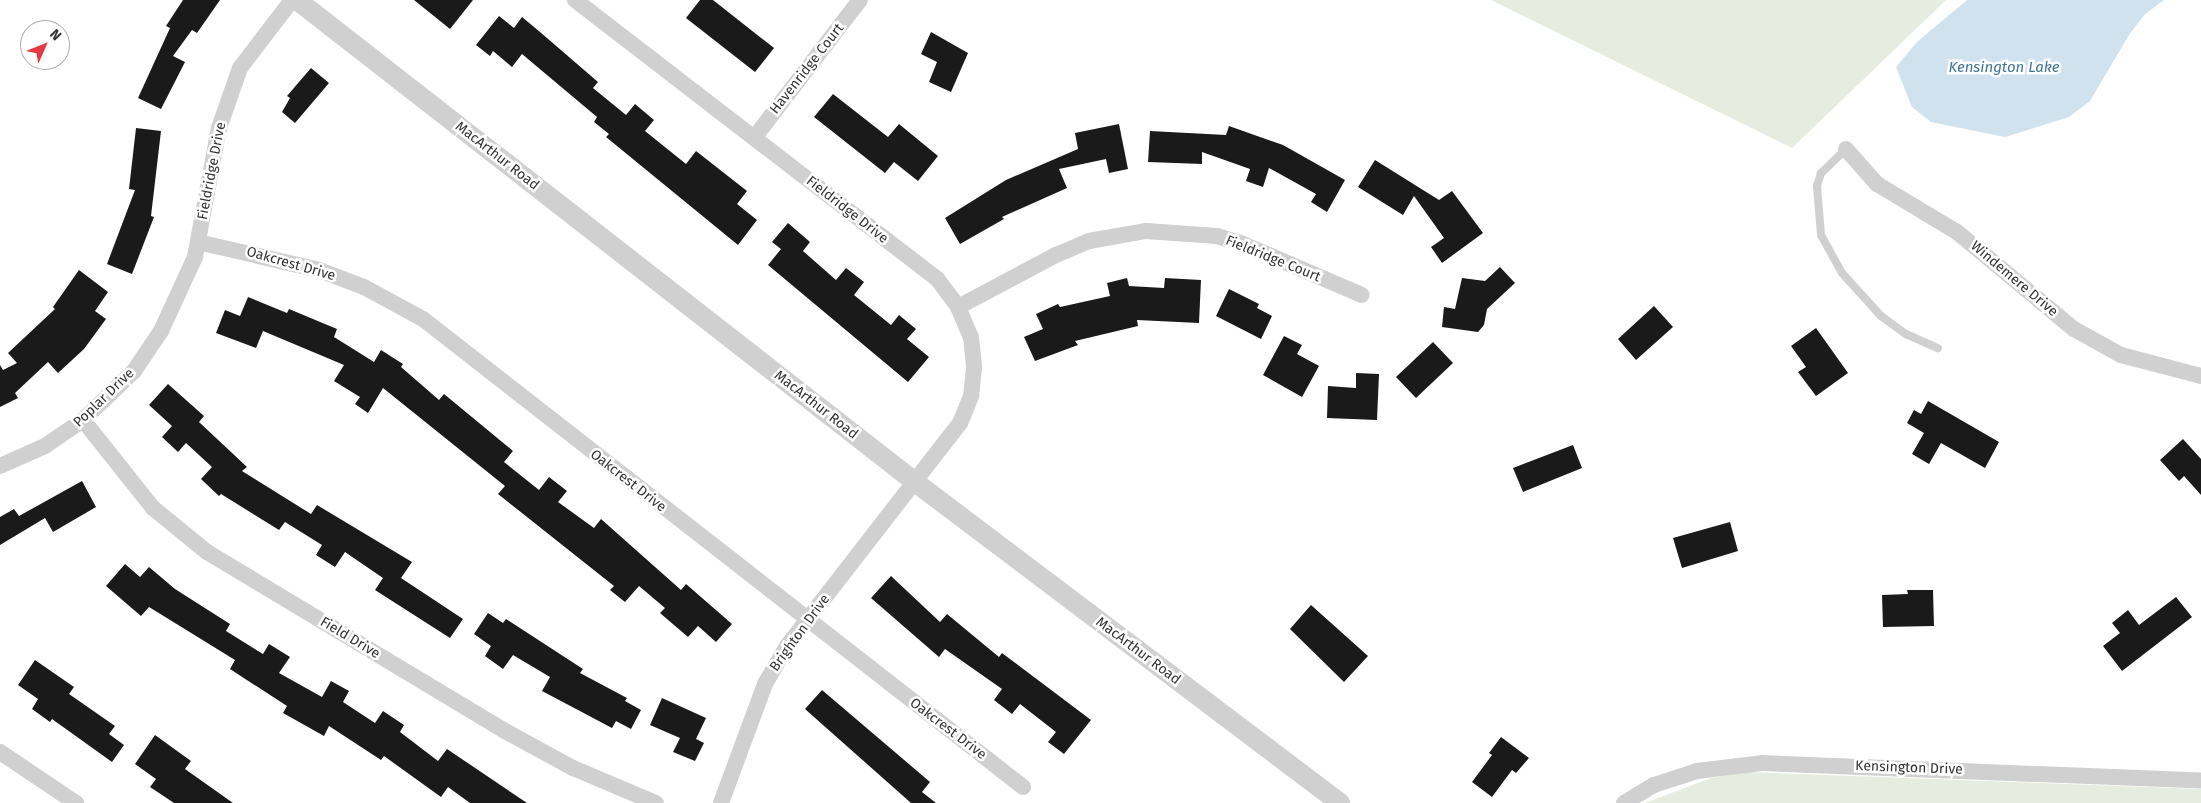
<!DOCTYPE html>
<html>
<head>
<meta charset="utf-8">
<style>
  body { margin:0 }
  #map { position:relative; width:2201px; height:803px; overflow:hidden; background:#fff; font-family:"Fira Sans",sans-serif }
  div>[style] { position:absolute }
  .green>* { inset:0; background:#e6ecdf }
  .water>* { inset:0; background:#cfe2ee }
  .building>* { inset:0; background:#1a1a1a }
  .service>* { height:8px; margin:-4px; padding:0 4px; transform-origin:4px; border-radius:4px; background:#d0d0d0 }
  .minor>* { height:16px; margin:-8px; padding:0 8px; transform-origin:8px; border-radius:8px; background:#d0d0d0 }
  .tertiary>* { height:20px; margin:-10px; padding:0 10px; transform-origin:10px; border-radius:10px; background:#d0d0d0 }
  span { translate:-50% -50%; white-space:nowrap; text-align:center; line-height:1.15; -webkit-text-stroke:5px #fff; paint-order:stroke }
  .street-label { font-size:14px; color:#333 }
  .water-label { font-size:15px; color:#3f7597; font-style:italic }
  .north { position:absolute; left:20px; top:20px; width:50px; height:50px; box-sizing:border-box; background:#fff; border:1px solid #adadad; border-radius:50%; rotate:46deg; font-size:14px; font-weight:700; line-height:20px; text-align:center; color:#333 }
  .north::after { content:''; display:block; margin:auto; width:18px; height:22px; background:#e63946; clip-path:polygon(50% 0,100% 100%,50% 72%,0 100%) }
</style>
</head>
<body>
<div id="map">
  <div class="green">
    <div style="clip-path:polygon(1491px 0,1946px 0,1792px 148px)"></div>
    <div style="clip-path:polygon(1746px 772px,2201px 789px,2201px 803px,1645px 803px,1711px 778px)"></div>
  </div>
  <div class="water">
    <div style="clip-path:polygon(1967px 0,2164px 0,2144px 15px,2129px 35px,2090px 101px,2069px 117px,2005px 137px,1931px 122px,1912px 107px,1896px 67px,1917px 42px)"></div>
  </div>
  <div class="building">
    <div style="clip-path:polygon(183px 0,220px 0,197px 33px,192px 30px,173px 56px,185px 62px,161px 109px,138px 98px,170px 28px,166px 26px)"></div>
    <div style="clip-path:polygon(414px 0,473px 0,450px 29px)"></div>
    <div style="clip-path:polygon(700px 0,713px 0,774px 48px,755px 72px,686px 18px)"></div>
    <div style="clip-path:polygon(499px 16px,514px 28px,522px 17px,540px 32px,598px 82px,593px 88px,626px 115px,635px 104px,654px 120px,645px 131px,686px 164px,696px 151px,747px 191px,737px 204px,757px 220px,738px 245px,606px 137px,609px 134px,594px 122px,597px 117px,522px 54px,512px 67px,493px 51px,490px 56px,476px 45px)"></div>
    <div style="clip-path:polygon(931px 32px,968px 53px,951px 92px,929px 82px,937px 62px,921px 54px)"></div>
    <div style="clip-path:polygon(311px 68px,329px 83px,295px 123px,282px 112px,290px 98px,287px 96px)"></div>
    <div style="clip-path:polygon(833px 94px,888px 137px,899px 124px,938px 156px,918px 181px,894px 162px,885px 173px,814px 117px)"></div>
    <div style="clip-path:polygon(1119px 124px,1128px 169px,1109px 173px,1106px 159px,1059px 169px,1067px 188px,1002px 217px,1004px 219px,960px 244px,945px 218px,1006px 180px,1078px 149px,1075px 133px)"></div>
    <div style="clip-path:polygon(1229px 126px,1283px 145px,1345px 180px,1327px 212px,1311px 202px,1316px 194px,1269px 168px,1263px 187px,1246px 181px,1250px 169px,1202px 152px,1202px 164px,1148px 162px,1150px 131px,1226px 135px)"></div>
    <div style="clip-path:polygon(136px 128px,161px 131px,151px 216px,154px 217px,132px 274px,107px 264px,135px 190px,129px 189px)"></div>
    <div style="clip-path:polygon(1375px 160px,1439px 200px,1452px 191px,1483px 233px,1442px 263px,1431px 247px,1444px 238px,1414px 196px,1403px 215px,1358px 187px)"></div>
    <div style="clip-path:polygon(788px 223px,810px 242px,803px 251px,836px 280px,846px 268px,864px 282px,854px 295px,891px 325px,899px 315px,916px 329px,907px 339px,929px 357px,908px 382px,768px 265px,781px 249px,772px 242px)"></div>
    <div style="clip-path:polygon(1500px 267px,1515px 283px,1487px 309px,1484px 325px,1478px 332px,1442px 327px,1444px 307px,1455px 309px,1462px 278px,1485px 281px)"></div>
    <div style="clip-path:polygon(79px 270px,108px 292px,95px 311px,106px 319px,84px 349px,58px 373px,48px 362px,15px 393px,18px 398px,0 407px,0 365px,3px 370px,17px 363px,8px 353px,55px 309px,53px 307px)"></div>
    <div style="clip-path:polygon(1127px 278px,1129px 286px,1164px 288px,1165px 278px,1201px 280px,1199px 323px,1137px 320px,1138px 326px,1075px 341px,1078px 345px,1035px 361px,1024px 337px,1043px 329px,1036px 314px,1058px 304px,1060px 307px,1110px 296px,1107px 283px)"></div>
    <div style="clip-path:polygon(1229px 289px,1259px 304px,1257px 308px,1272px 316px,1261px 339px,1216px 316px)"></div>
    <div style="clip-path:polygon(248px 297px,287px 313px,289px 309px,337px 329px,334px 337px,374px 362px,381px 350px,403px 364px,401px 367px,439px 400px,444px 394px,513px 451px,504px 462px,539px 490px,549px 477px,567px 491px,558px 502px,594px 528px,601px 519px,681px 590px,686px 584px,732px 624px,716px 642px,698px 626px,688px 637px,660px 613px,665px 608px,639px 586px,625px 602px,610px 590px,614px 586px,498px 494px,505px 486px,383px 388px,368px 413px,355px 404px,360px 397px,334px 381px,344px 365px,263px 331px,256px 348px,216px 333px,225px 310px,240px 316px)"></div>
    <div style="clip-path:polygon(1654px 306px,1673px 327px,1636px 360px,1618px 339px)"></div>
    <div style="clip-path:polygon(1816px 328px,1848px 373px,1816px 396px,1798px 372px,1806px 367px,1791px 346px)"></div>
    <div style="clip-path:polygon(1284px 336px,1302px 345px,1297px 354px,1319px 366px,1302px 397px,1263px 375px)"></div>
    <div style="clip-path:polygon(1433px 342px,1453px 363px,1416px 398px,1396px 377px)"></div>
    <div style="clip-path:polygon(1356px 373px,1379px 374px,1377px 420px,1327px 418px,1328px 386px,1356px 388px)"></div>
    <div style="clip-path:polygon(168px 384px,204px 416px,199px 422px,247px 467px,242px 471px,311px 514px,317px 505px,412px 562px,401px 578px,463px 619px,450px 638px,375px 590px,383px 578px,345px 552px,335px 567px,316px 555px,322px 545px,285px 522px,279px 530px,221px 494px,219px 496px,201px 479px,212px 467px,186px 443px,178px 452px,162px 437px,172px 426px,149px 405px)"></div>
    <div style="clip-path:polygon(1928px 401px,1999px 442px,1985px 468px,1941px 443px,1929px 464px,1912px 454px,1924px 433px,1907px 423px,1914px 410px,1921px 414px)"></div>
    <div style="clip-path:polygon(2183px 439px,2201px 459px,2201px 495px,2184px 476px,2179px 481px,2160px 460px)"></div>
    <div style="clip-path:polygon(1573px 445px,1582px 468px,1523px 492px,1513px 468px)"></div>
    <div style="clip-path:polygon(82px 481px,96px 507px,53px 532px,45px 518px,0 545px,0 517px,14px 509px,19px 516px)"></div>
    <div style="clip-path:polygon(1730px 522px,1738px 551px,1682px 568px,1673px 538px)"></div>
    <div style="clip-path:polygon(125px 564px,140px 577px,149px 567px,175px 589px,230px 624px,226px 631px,263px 654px,269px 644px,290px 657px,279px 673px,322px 697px,331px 681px,349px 691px,343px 702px,375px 723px,383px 711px,404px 725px,400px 732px,438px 761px,447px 749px,527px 803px,470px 803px,448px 787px,441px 797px,384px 756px,381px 760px,329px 726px,324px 736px,283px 713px,287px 706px,230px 669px,235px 660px,149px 607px,141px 616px,106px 586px)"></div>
    <div style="clip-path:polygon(891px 576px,940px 622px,947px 614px,999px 657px,1002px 653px,1091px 720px,1064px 754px,1048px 742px,1056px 732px,1020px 704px,1012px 714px,994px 700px,1002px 689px,945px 649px,939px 657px,871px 598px)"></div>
    <div style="clip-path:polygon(1907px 590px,1933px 590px,1934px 626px,1883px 627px,1882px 595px,1908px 594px)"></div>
    <div style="clip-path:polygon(2176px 597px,2192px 617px,2122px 671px,2103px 646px,2120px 633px,2112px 623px,2128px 610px,2139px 625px)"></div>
    <div style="clip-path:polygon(1311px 605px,1368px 656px,1344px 682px,1290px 629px)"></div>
    <div style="clip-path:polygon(488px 613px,503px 623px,506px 619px,583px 669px,580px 673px,627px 698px,625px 701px,641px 710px,631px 729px,616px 721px,612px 728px,542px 691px,550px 677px,513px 655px,503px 669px,485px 656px,491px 646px,474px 634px)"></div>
    <div style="clip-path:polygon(35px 660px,74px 687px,69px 694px,115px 726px,109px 734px,124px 745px,112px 762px,52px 719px,50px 722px,32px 709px,38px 699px,18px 685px)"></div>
    <div style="clip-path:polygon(822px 690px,930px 782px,922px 792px,936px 803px,911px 803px,805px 709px)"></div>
    <div style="clip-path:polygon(662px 698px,706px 718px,696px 739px,704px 743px,695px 761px,673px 752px,680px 738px,650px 725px)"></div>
    <div style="clip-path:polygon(155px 735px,191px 761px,185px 769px,233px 803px,174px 803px,150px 787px,156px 779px,135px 764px)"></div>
    <div style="clip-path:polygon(1501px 737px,1529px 758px,1516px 773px,1512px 770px,1492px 797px,1472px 782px,1492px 755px,1489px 753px)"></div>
  </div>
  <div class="service">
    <div style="left:1846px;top:149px;width:35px;rotate:136deg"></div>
    <div style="left:1821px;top:173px;width:14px;rotate:107deg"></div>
    <div style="left:1817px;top:186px;width:49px;rotate:85.3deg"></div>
    <div style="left:1821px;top:235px;width:43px;rotate:61.1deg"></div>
    <div style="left:1842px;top:273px;width:58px;rotate:47.8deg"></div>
    <div style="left:1881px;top:316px;width:31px;rotate:36deg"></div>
    <div style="left:1906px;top:334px;width:35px;rotate:24deg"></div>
  </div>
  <div class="minor">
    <div style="left:575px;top:0;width:458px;rotate:37.6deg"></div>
    <div style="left:938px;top:280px;width:34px;rotate:53deg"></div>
    <div style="left:958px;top:307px;width:33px;rotate:67deg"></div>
    <div style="left:971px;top:337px;width:31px;rotate:84deg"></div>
    <div style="left:974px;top:368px;width:28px;rotate:96deg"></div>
    <div style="left:971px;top:396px;width:29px;rotate:112deg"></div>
    <div style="left:960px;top:423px;width:282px;rotate:127.8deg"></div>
    <div style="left:787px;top:646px;width:44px;rotate:120.1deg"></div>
    <div style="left:765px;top:684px;width:127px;rotate:110.3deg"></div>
    <div style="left:754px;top:138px;width:174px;rotate:-52.5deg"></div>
    <div style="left:1846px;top:149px;width:47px;rotate:48.5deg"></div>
    <div style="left:1877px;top:184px;width:93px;rotate:31deg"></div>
    <div style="left:1957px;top:232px;width:152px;rotate:39.7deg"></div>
    <div style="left:2074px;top:329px;width:54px;rotate:29deg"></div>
    <div style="left:2121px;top:355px;width:83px;rotate:14.7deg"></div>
    <div style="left:198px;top:242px;width:124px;rotate:13deg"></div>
    <div style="left:319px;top:270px;width:48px;rotate:20.7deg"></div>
    <div style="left:364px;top:287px;width:67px;rotate:28.5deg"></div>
    <div style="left:423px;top:319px;width:761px;rotate:37.95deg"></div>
    <div style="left:958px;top:307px;width:111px;rotate:-28deg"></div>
    <div style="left:1056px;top:255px;width:36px;rotate:-23deg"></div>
    <div style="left:1089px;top:241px;width:58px;rotate:-10deg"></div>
    <div style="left:1146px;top:231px;width:71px;rotate:4deg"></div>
    <div style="left:1217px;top:236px;width:27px;rotate:17deg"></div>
    <div style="left:1243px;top:244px;width:129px;rotate:23.2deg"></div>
    <div style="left:83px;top:420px;width:112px;rotate:51.5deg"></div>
    <div style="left:153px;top:508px;width:70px;rotate:39.2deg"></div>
    <div style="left:207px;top:552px;width:345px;rotate:31deg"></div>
    <div style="left:503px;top:730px;width:80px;rotate:28.5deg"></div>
    <div style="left:573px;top:768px;width:90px;rotate:22.9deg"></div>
    <div style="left:0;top:466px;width:49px;rotate:-24deg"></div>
    <div style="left:45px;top:446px;width:46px;rotate:-34.4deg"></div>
    <div style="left:83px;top:420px;width:71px;rotate:-43.9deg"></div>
    <div style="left:134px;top:371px;width:48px;rotate:-56deg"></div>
    <div style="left:161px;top:331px;width:81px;rotate:-65.3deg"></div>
    <div style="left:195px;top:257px;width:131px;rotate:-79.5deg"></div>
    <div style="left:219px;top:128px;width:64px;rotate:-70.7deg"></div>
    <div style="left:240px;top:68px;width:86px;rotate:-52.6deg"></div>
    <div style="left:0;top:752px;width:92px;rotate:33.9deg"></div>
    <div style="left:1624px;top:803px;width:35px;rotate:-31deg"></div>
    <div style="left:1654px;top:785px;width:45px;rotate:-18deg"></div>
    <div style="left:1697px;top:771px;width:65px;rotate:-7deg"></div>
    <div style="left:1762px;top:763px;width:439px;rotate:2.3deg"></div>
  </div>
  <div class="tertiary">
    <div style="left:297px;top:0;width:784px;rotate:37.95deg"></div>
    <div style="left:915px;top:482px;width:533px;rotate:37.06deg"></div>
  </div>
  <div class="street-label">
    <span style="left:807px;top:69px;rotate:-52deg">Havenridge Court</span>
    <span style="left:497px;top:156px;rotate:38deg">MacArthur Road</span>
    <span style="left:212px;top:171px;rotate:-79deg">Fieldridge Drive</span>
    <span style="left:847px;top:210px;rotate:38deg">Fieldridge Drive</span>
    <span style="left:1273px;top:259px;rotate:22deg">Fieldridge Court</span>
    <span style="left:291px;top:264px;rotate:16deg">Oakcrest Drive</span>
    <span style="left:2014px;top:279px;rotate:40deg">Windemere Drive</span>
    <span style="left:104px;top:398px;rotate:-44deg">Poplar Drive</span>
    <span style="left:816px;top:405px;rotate:38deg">MacArthur Road</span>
    <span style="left:628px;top:481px;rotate:38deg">Oakcrest Drive</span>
    <span style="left:800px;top:633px;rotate:-54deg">Brighton Drive</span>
    <span style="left:350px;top:638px;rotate:31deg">Field Drive</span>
    <span style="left:1138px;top:651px;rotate:37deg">MacArthur Road</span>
    <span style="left:948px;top:729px;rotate:37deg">Oakcrest Drive</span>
    <span style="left:1909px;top:768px;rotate:2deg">Kensington Drive</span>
  </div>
  <div class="water-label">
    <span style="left:2004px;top:68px">Kensington Lake</span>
  </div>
  <div class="north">N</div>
</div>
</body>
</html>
